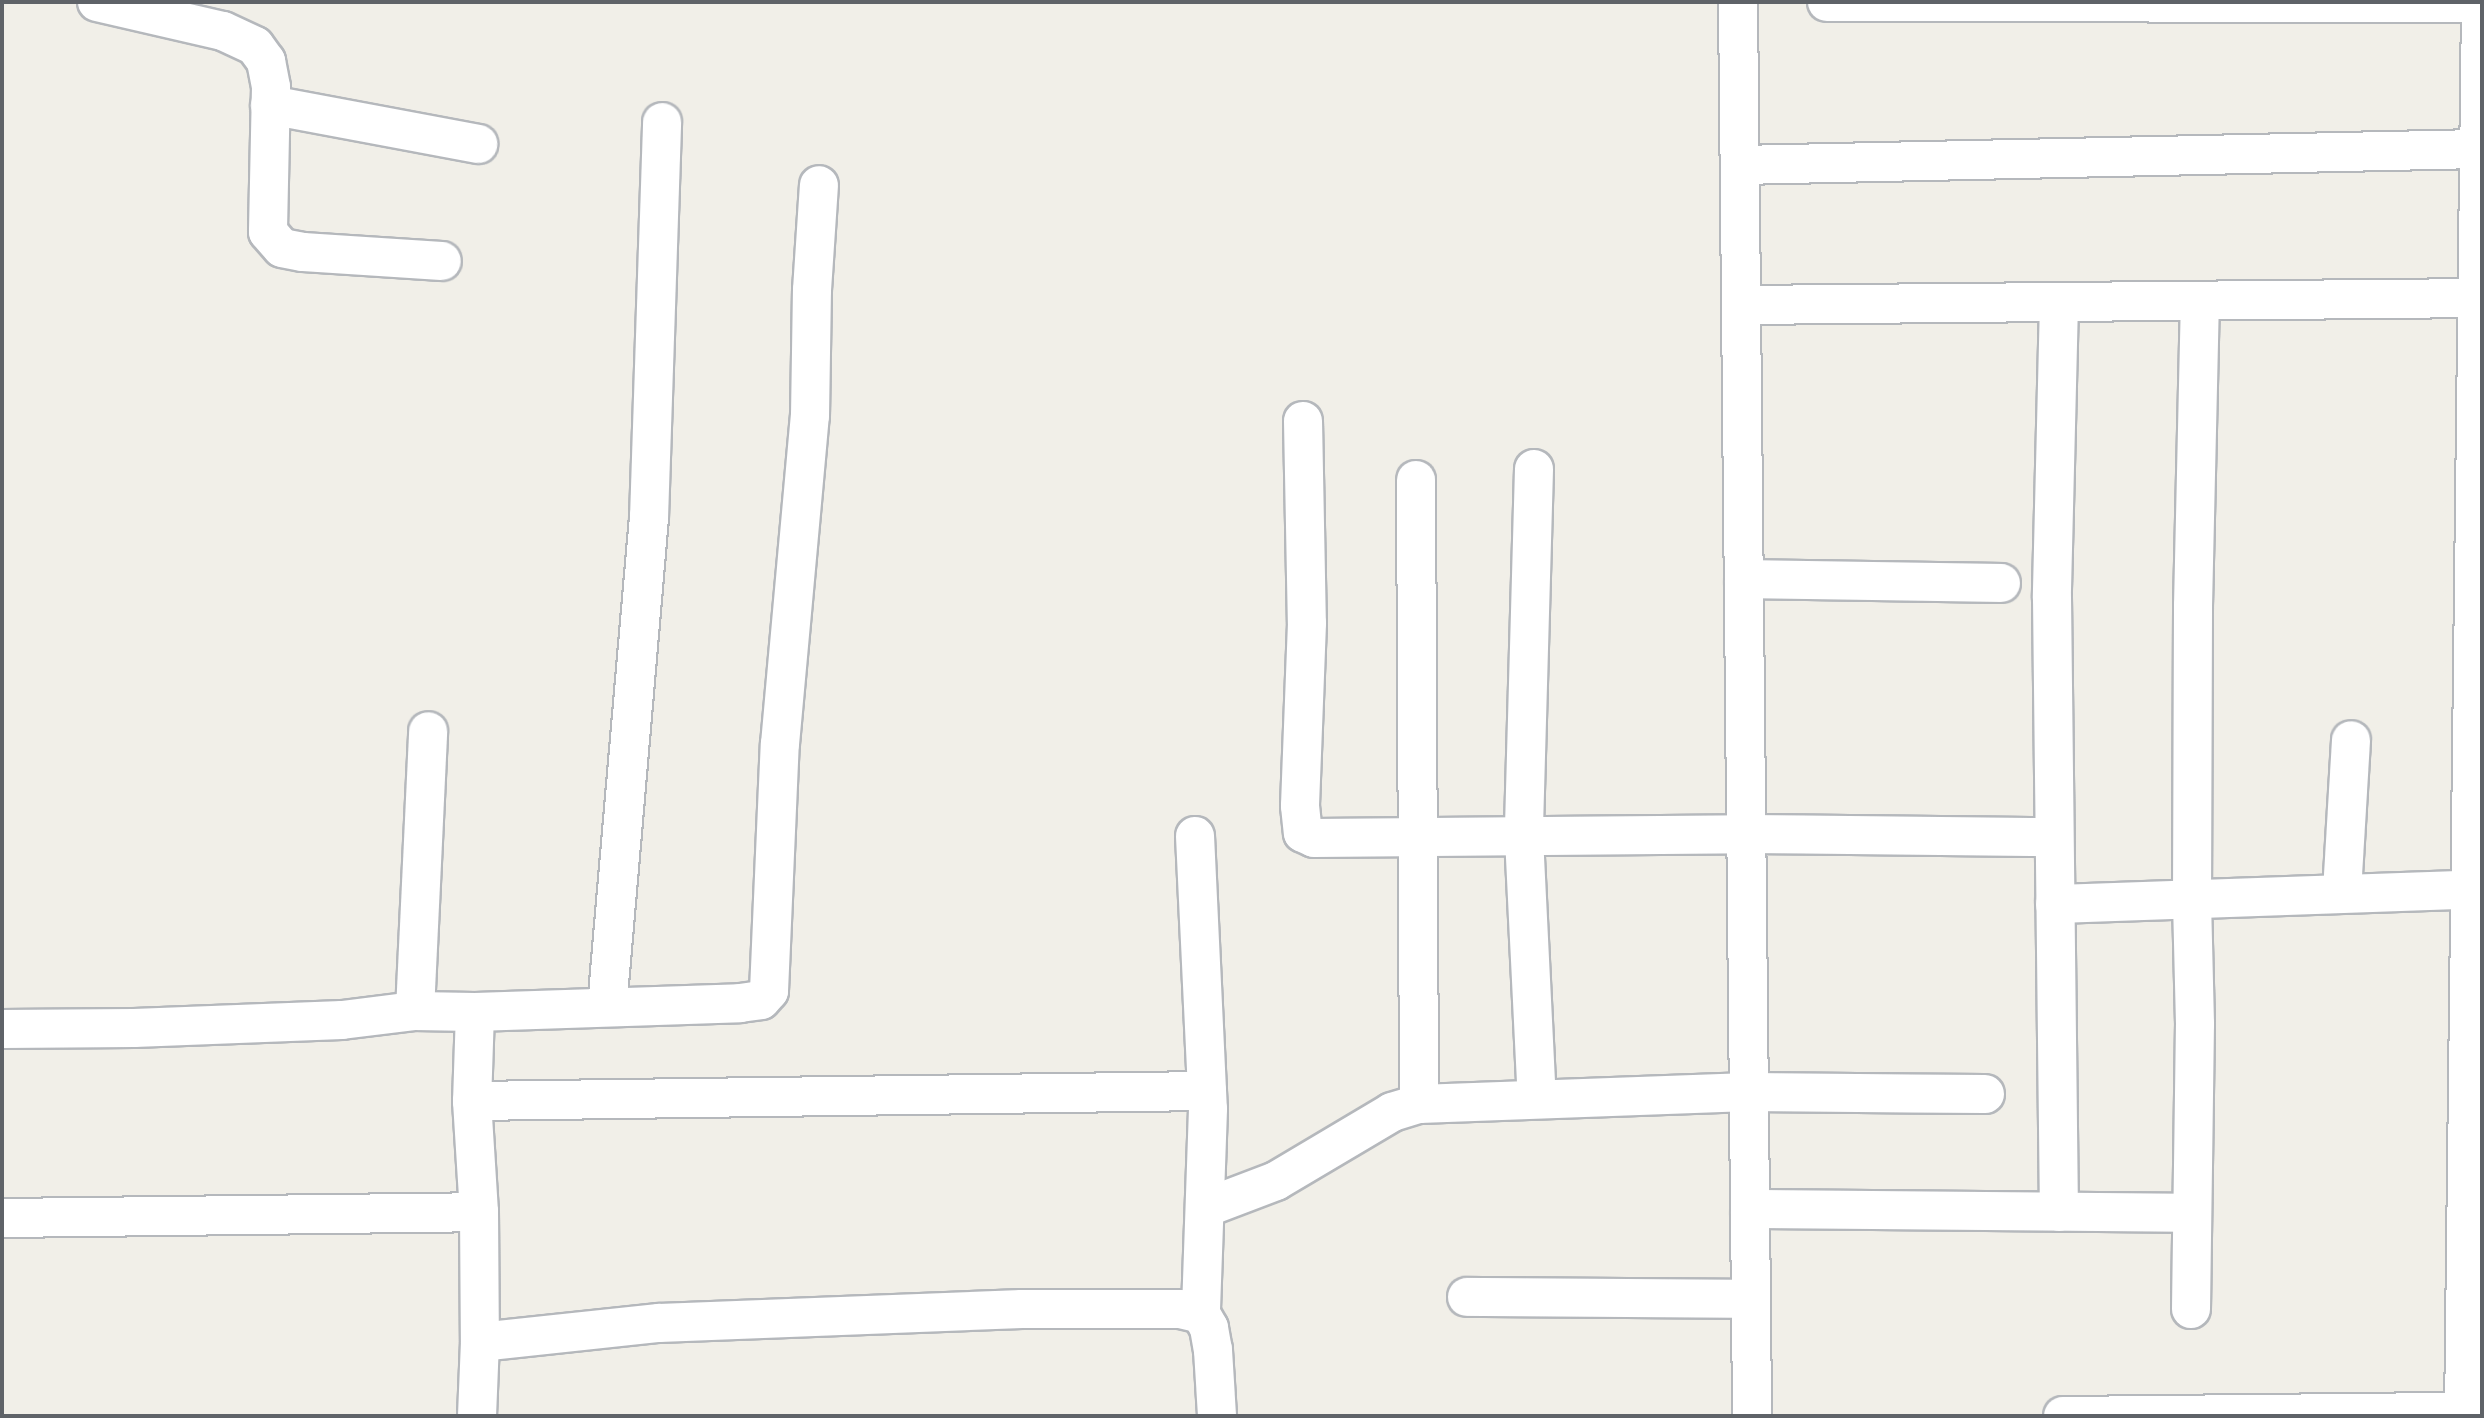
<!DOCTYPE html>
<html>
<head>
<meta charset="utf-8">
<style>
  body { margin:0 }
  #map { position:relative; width:2484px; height:1418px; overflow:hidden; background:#f1efe8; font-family:"Fira Sans Condensed",sans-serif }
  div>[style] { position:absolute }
  .roads { filter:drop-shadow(2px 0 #b5b8bc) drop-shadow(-2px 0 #b5b8bc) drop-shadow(0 2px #b5b8bc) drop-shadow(0 -2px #b5b8bc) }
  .street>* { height:38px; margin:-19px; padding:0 19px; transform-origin:19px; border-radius:19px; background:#fff }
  span { translate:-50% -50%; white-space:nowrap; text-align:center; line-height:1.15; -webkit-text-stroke:6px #fff; paint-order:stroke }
  .frame { position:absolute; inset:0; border:4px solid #5f6368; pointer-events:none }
</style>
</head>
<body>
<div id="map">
  <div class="roads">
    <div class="street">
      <div style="left:97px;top:2px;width:129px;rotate:13deg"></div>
      <div style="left:223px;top:31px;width:35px;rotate:25deg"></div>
      <div style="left:255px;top:46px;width:19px;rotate:54deg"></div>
      <div style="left:266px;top:61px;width:26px;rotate:79deg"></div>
      <div style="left:271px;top:87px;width:145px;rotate:91.2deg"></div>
      <div style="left:268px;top:232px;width:21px;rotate:49deg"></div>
      <div style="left:282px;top:248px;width:21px;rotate:11deg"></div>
      <div style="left:303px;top:252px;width:139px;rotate:3.7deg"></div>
      <div style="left:1738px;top:2px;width:1414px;rotate:89.43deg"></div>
      <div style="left:1827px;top:2px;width:654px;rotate:0.09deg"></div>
      <div style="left:270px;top:105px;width:212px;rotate:10.6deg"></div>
      <div style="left:1740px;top:165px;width:742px;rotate:-1.24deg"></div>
      <div style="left:2059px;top:303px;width:295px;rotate:91.4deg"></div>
      <div style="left:2052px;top:598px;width:614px;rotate:89.35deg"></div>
      <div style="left:1741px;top:305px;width:736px;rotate:-0.54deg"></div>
      <div style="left:1303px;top:421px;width:202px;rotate:88.9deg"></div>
      <div style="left:1307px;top:623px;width:183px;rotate:92.2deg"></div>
      <div style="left:1300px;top:806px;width:27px;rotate:84deg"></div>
      <div style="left:1303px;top:833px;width:12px;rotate:24deg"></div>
      <div style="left:1314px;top:838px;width:433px;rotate:-0.5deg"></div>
      <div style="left:1747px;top:834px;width:307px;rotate:0.6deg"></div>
      <div style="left:1534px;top:469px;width:368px;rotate:91.6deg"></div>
      <div style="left:1524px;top:837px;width:262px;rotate:87.2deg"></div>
      <div style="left:1416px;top:480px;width:624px;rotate:89.72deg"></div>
      <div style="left:1744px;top:579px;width:257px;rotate:0.9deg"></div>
      <div style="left:1195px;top:836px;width:273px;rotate:87.3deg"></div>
      <div style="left:1208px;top:1109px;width:205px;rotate:92deg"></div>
      <div style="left:2342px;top:892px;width:152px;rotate:-86.6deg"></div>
      <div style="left:2055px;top:904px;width:427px;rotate:-2deg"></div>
      <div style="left:607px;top:1007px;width:491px;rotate:-85.1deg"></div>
      <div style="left:649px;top:518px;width:396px;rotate:-88.1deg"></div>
      <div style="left:415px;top:1011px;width:280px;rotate:-87.3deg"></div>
      <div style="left:475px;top:1012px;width:265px;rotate:-1.9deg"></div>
      <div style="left:740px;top:1003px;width:21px;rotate:-8deg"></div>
      <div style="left:761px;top:1000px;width:12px;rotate:-48deg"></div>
      <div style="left:769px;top:991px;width:247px;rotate:-87.5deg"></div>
      <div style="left:780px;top:744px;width:329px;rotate:-84.8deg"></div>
      <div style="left:810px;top:416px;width:126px;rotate:-89.1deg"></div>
      <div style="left:812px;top:290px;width:105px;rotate:-86.2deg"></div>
      <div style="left:2px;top:1029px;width:132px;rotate:-0.4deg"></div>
      <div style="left:134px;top:1028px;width:208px;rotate:-2.2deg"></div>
      <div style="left:342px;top:1020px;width:74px;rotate:-7deg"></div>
      <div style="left:415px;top:1011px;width:60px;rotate:1deg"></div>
      <div style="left:475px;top:1012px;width:89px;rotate:91.9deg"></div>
      <div style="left:472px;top:1101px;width:111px;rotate:86.4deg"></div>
      <div style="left:479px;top:1212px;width:130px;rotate:89.6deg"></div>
      <div style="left:472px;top:1101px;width:735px;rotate:-0.78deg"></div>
      <div style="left:1205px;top:1208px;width:76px;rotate:-20.8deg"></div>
      <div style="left:1276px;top:1181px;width:135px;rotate:-30.7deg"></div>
      <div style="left:1392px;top:1112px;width:28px;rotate:-17deg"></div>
      <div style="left:1419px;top:1104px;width:330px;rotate:-2.1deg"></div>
      <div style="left:1749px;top:1092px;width:236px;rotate:0.5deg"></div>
      <div style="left:1750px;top:1209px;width:442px;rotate:0.5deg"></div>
      <div style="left:2px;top:1218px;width:477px;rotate:-0.7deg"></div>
      <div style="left:1467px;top:1297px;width:284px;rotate:0.4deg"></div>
      <div style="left:2191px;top:1309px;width:285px;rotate:-89.2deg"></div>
      <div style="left:2195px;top:1024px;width:125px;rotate:-91.4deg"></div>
      <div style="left:2192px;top:899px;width:293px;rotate:-89.8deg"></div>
      <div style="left:2193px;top:606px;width:304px;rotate:-88.7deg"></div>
      <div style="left:477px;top:1416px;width:74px;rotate:-87.7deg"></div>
      <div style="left:480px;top:1342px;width:180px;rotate:-6.1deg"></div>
      <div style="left:659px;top:1323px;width:363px;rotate:-2.2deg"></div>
      <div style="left:1022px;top:1309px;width:158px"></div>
      <div style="left:1180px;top:1309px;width:22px;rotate:13deg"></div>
      <div style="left:1201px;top:1314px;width:16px;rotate:60deg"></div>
      <div style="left:1209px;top:1328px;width:22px;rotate:80deg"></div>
      <div style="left:1213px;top:1350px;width:66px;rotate:86.5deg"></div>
      <div style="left:2063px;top:1416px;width:401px;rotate:-0.6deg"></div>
      <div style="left:2464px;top:1416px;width:1414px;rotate:-89.31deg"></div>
    </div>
  </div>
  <div class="frame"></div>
</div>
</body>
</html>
